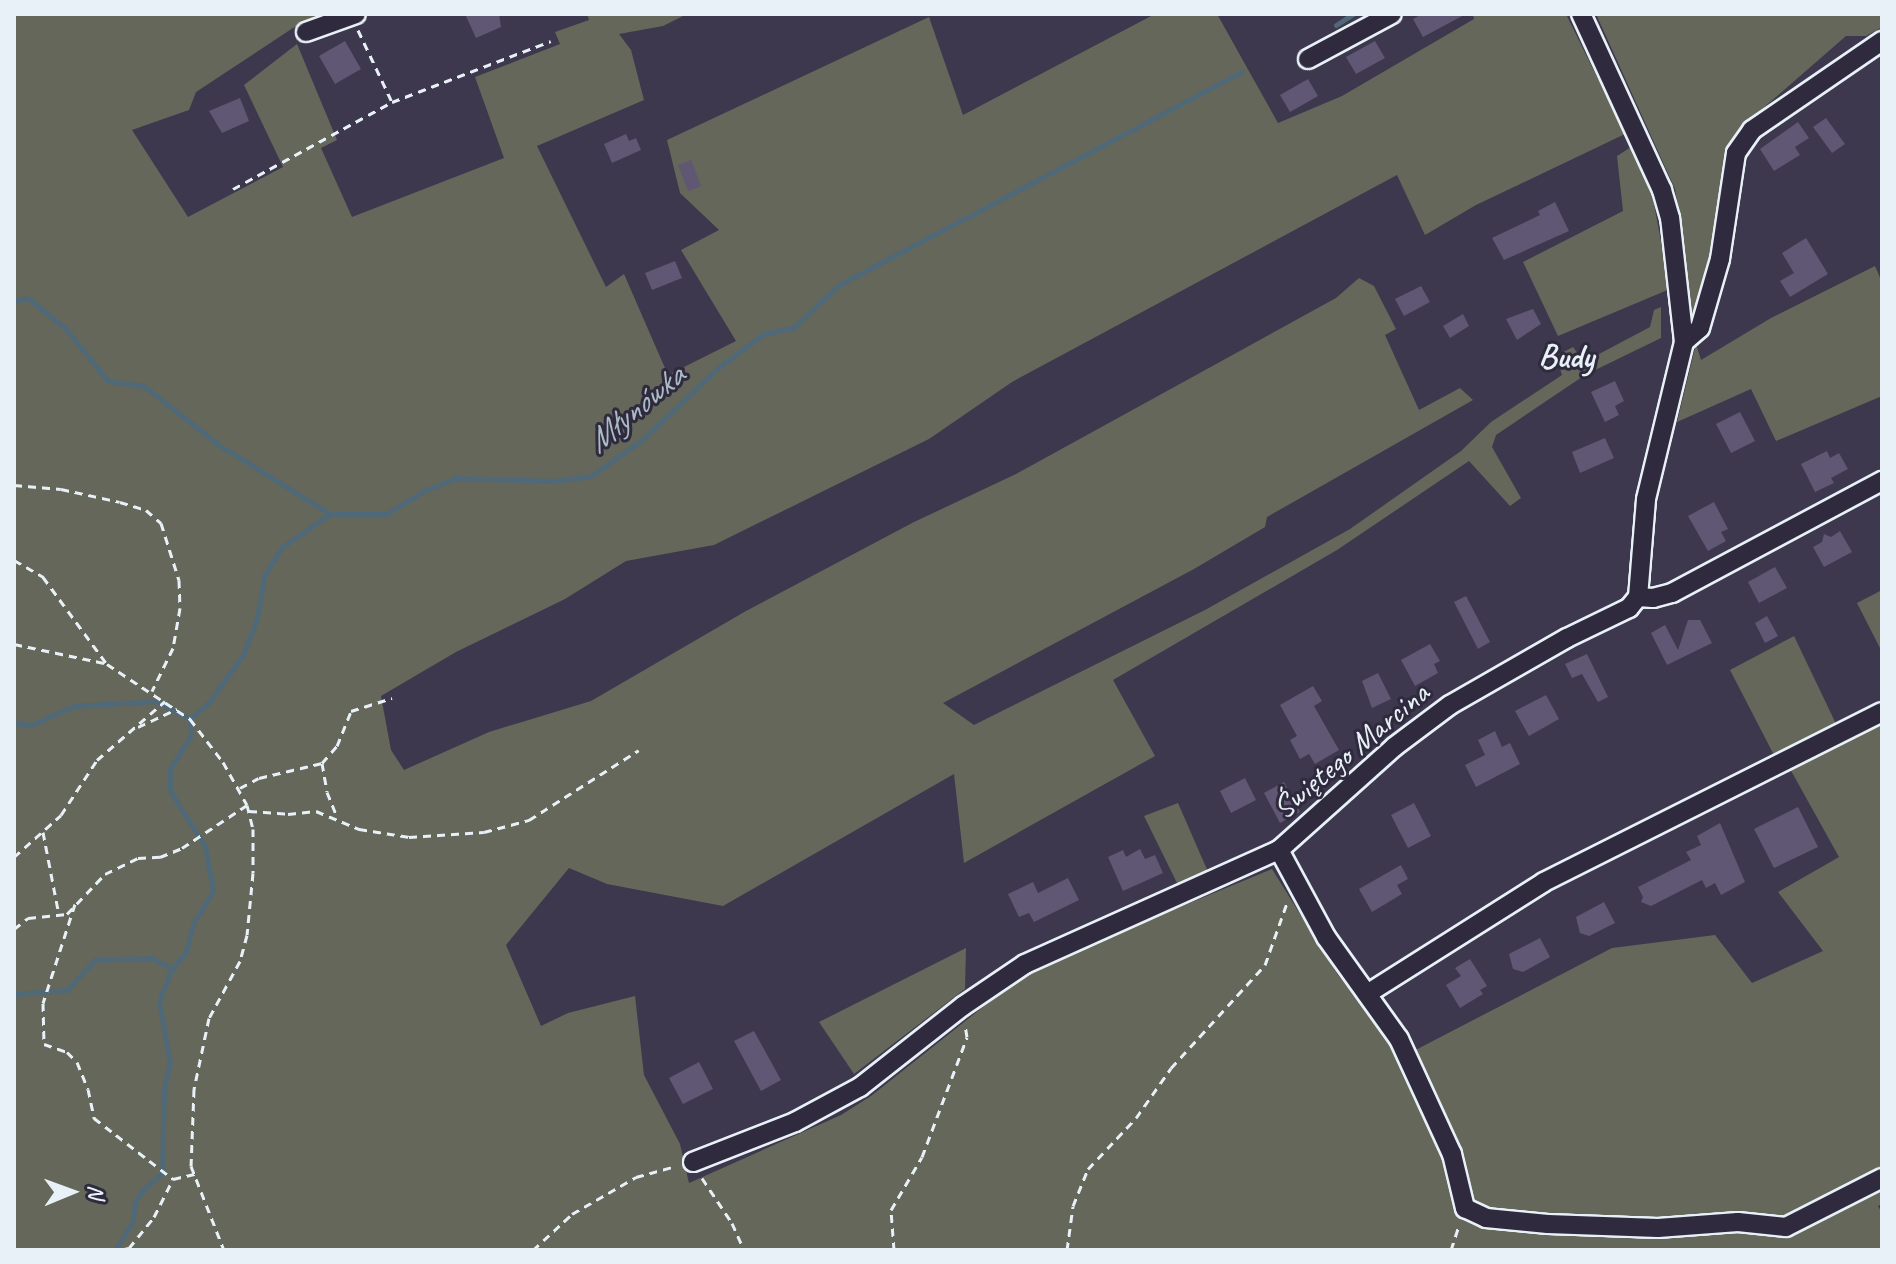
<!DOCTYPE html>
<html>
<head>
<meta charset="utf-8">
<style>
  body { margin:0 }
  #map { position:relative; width:1896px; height:1264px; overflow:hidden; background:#3d384e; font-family:Caveat,sans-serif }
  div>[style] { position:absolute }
  .green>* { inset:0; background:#646759 }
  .stream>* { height:5px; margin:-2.5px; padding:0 2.5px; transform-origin:2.5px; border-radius:2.5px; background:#506979 }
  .building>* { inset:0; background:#5f5774 }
  .path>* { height:3px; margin-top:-1.5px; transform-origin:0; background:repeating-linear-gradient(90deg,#e8f1f8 0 8px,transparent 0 14px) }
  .roads { filter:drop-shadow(2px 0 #e8f1f8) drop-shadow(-2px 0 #e8f1f8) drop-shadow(0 2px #e8f1f8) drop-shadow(0 -2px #e8f1f8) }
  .minor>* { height:18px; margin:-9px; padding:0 9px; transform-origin:9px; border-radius:9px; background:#2f2a3d }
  span { translate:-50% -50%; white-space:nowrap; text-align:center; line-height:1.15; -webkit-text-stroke:6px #2f2a3d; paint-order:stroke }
  .street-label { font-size:32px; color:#e8f1f8 }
  .neighbourhood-label { font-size:34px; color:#e8f1f8; font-weight:700 }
  .water-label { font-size:34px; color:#abbbc5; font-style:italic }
  .frame { position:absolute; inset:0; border:16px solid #e8f1f8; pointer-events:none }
  .north { position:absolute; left:32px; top:1152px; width:80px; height:80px; -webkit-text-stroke:6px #2f2a3d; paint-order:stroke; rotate:89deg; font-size:22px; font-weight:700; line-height:32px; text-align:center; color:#e8f1f8 }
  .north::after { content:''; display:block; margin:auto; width:28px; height:36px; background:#e8f1f8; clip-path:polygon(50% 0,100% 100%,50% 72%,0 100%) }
</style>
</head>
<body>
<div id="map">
  <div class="green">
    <div style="clip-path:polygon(14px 14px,332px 14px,293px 28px,196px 92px,189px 110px,132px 130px,188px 217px,283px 167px,244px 85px,297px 44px,337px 140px,321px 148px,352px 217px,504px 158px,475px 77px,560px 44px,555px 32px,589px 20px,587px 14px,687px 14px,663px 26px,619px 34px,631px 50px,644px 100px,537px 146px,606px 287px,624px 274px,668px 375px,736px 341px,681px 250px,719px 230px,680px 193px,667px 140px,929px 17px,963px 115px,1155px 14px,1217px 14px,1278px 123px,1342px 96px,1474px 19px,1473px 14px,1566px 14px,1625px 134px,1476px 205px,1425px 235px,1397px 175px,1012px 382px,929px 439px,714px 545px,626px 561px,565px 599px,456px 652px,381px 696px,391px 750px,404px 770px,489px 732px,591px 701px,746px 611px,914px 522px,1016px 474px,1336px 298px,1359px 278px,1374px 286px,1396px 329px,1385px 335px,1419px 410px,1460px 388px,1473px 400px,1267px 517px,1265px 527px,1194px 569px,943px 703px,974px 725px,1205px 610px,1350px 529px,1461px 451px,1491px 422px,1562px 375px,1556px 356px,1573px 347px,1584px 362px,1650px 327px,1654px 310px,1661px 307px,1661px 338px,1585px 375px,1496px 435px,1492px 447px,1521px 498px,1510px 506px,1469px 461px,1337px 550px,1113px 680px,1155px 756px,964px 863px,954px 774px,723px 906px,607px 884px,569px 868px,506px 945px,541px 1026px,568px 1013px,635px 996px,644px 1075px,680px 1144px,689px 1183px,841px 1115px,871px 1096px,993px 999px,1036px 971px,1081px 948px,1272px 869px,1338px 975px,1404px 1056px,1612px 948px,1715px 935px,1752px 983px,1823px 951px,1778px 892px,1839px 857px,1789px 767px,1882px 721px,1882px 1204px,1878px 1206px,1882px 1213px,1882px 1250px,14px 1250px)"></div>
    <div style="clip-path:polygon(1596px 14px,1882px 14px,1882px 27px,1866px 36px,1846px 36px,1754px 116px,1728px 149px,1698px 317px,1690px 318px,1685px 251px,1675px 189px)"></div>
    <div style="clip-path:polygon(1631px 147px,1653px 199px,1670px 289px,1558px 336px,1523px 262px,1623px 211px,1617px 156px)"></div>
    <div style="clip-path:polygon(1875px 266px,1882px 282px,1882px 396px,1776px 441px,1751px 389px,1677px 422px,1696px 344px,1701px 360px,1771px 318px)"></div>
    <div style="clip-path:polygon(1882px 590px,1882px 652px,1857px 603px)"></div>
    <div style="clip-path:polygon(1794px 636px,1838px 728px,1776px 759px,1730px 670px)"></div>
    <div style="clip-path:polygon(1178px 803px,1209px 874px,1179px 887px,1144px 816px)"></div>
    <div style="clip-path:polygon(966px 948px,965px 989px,854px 1074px,819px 1022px)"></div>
  </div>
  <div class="stream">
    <div style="left:1336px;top:25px;width:20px;rotate:-33deg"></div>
    <div style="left:14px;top:301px;width:14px;rotate:-12deg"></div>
    <div style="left:28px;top:298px;width:49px;rotate:39.2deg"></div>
    <div style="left:66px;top:329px;width:67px;rotate:51.1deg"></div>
    <div style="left:108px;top:381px;width:36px;rotate:8deg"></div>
    <div style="left:144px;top:386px;width:95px;rotate:38.2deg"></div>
    <div style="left:219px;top:445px;width:131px;rotate:31.9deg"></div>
    <div style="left:14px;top:723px;width:17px;rotate:7deg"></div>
    <div style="left:31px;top:725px;width:47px;rotate:-23.8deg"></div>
    <div style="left:74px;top:706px;width:82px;rotate:-3.5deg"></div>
    <div style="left:156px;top:701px;width:38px;rotate:28deg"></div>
    <div style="left:190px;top:719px;width:25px;rotate:-42deg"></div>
    <div style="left:209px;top:702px;width:58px;rotate:-54.1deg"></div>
    <div style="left:243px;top:655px;width:39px;rotate:-69deg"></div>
    <div style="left:257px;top:619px;width:44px;rotate:-80.8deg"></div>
    <div style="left:264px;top:576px;width:34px;rotate:-58deg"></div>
    <div style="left:282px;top:547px;width:58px;rotate:-34.5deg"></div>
    <div style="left:330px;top:514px;width:56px"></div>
    <div style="left:386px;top:514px;width:44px;rotate:-31.2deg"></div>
    <div style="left:424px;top:491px;width:35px;rotate:-22deg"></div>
    <div style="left:456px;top:478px;width:96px;rotate:1.8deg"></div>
    <div style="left:552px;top:481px;width:39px;rotate:-7deg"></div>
    <div style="left:591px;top:476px;width:62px;rotate:-35.2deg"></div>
    <div style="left:642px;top:440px;width:106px;rotate:-43.5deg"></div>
    <div style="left:719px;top:367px;width:56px;rotate:-36.3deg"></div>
    <div style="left:764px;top:334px;width:30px;rotate:-12deg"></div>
    <div style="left:793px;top:328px;width:63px;rotate:-43.1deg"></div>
    <div style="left:839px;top:285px;width:456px;rotate:-27.9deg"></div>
    <div style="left:14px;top:994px;width:53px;rotate:-4.3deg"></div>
    <div style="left:67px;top:990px;width:41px;rotate:-47deg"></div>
    <div style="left:95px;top:960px;width:57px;rotate:-2deg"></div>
    <div style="left:152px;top:958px;width:23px;rotate:29deg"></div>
    <div style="left:172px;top:969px;width:22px;rotate:-51deg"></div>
    <div style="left:186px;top:952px;width:29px;rotate:-76deg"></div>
    <div style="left:193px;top:924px;width:39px;rotate:-59deg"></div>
    <div style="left:213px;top:891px;width:46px;rotate:-100.1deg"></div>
    <div style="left:205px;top:846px;width:65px;rotate:-122.5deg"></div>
    <div style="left:170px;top:791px;width:22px;rotate:-90deg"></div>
    <div style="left:170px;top:769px;width:40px;rotate:-58deg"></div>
    <div style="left:191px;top:735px;width:16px;rotate:-94deg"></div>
    <div style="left:115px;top:1250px;width:34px;rotate:-58deg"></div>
    <div style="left:133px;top:1221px;width:19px;rotate:-84deg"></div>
    <div style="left:135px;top:1202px;width:13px;rotate:-58deg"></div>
    <div style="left:142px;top:1191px;width:27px;rotate:-42deg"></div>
    <div style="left:162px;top:1173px;width:83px;rotate:-88.6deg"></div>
    <div style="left:164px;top:1090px;width:29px;rotate:-78deg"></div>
    <div style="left:170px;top:1062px;width:62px;rotate:-100.2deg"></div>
    <div style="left:159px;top:1001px;width:35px;rotate:-68deg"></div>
  </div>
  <div class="building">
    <div style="clip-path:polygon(465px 14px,499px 14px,501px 27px,476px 38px)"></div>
    <div style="clip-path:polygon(1422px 14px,1466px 14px,1423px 37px,1413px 19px)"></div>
    <div style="clip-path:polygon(345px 41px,361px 69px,335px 84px,319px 56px)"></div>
    <div style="clip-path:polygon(1375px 41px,1385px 58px,1356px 74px,1346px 57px)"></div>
    <div style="clip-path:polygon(1308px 79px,1318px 96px,1290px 112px,1280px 95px)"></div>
    <div style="clip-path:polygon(240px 98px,249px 121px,222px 133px,209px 111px)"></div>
    <div style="clip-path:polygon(1826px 118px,1845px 144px,1832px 153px,1813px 127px)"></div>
    <div style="clip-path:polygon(1798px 122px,1809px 138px,1795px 147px,1800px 155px,1774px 171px,1760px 149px)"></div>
    <div style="clip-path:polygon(626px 134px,629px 141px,636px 138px,641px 150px,612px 163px,604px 144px)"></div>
    <div style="clip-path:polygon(691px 160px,701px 186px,688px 191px,678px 165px)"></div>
    <div style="clip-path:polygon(1555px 202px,1569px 231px,1504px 260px,1492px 238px,1540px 215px,1538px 211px)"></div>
    <div style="clip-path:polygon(1806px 238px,1828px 274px,1790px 297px,1780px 281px,1794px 273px,1782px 253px)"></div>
    <div style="clip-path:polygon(675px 261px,682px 278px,652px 290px,645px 273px)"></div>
    <div style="clip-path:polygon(1421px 286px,1430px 302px,1404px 316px,1395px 299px)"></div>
    <div style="clip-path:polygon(1533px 309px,1541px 324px,1517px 340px,1506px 319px)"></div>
    <div style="clip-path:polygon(1463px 314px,1469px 326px,1450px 338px,1443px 326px)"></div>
    <div style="clip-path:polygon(1615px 381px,1624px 401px,1615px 406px,1619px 415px,1605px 422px,1591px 392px)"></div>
    <div style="clip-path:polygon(1740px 412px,1755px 441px,1731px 453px,1716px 424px)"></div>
    <div style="clip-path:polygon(1605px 438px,1614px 458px,1580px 473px,1572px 452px)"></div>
    <div style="clip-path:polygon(1827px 451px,1830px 458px,1839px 453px,1848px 469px,1831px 478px,1834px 483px,1815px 492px,1801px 464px)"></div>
    <div style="clip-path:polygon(1714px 502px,1728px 529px,1721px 532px,1726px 541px,1708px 551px,1688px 516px)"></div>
    <div style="clip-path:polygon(1840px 531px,1852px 552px,1824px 567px,1813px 547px,1822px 542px,1824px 534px,1831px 537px)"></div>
    <div style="clip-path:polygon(1775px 567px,1787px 588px,1759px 603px,1748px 582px)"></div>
    <div style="clip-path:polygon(1466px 596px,1490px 642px,1478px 649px,1454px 602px)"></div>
    <div style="clip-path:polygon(1767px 616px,1778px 636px,1765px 643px,1755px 623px)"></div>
    <div style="clip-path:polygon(1688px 620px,1700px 620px,1712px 643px,1667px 665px,1651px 633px,1665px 625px,1678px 650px)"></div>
    <div style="clip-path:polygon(1430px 644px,1440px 661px,1434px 664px,1438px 673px,1415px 686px,1401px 660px)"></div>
    <div style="clip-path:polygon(1587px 654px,1608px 697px,1598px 702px,1582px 674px,1572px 678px,1565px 664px)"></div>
    <div style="clip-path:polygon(1378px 673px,1391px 699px,1372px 708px,1362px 681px)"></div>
    <div style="clip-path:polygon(1313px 686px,1322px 701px,1314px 706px,1339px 750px,1315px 764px,1309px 754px,1300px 759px,1290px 740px,1297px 736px,1280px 705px)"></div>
    <div style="clip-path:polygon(1546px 695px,1559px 719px,1529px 736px,1515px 711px)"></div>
    <div style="clip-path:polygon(1495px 731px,1502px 747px,1510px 743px,1520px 764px,1476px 787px,1465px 765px,1485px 755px,1478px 740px)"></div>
    <div style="clip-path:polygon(1245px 778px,1256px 800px,1231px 813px,1220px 791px)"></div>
    <div style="clip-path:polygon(1284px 782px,1300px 812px,1280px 823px,1264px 793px)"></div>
    <div style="clip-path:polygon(1414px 803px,1431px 836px,1408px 848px,1391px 815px)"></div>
    <div style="clip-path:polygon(1798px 807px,1818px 847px,1774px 868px,1754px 829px)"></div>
    <div style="clip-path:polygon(1720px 823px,1745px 882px,1721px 895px,1715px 883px,1706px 888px,1702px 880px,1651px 906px,1641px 902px,1643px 897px,1638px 887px,1691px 860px,1686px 852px,1701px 845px,1697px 836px)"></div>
    <div style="clip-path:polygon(1140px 849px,1145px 859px,1155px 855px,1163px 873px,1123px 891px,1108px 857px,1123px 850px,1126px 857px)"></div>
    <div style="clip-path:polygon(1401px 865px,1408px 879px,1397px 885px,1402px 894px,1372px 912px,1359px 889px)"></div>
    <div style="clip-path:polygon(1068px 878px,1079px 900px,1034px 922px,1029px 913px,1019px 917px,1008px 894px,1033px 882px,1038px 893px)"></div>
    <div style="clip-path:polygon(1604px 902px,1615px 923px,1589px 936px,1580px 933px,1576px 917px)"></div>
    <div style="clip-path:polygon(1540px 938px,1550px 957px,1523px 972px,1513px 969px,1509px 954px)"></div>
    <div style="clip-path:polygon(1470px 959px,1487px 986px,1480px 990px,1483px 994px,1460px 1008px,1446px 985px,1461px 976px,1455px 968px)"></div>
    <div style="clip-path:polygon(754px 1031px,781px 1080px,761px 1091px,734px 1041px)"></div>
    <div style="clip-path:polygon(699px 1062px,713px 1089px,683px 1104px,669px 1078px)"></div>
  </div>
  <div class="path">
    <div style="left:358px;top:30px;width:80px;rotate:64.7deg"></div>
    <div style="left:233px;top:189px;width:181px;rotate:-28.7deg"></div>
    <div style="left:392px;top:102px;width:170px;rotate:-21deg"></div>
    <div style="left:14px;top:485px;width:47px;rotate:4.9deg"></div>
    <div style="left:61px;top:489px;width:60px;rotate:12.4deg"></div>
    <div style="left:120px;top:502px;width:27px;rotate:17deg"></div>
    <div style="left:146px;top:510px;width:20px;rotate:41deg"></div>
    <div style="left:161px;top:523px;width:60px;rotate:72.5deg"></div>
    <div style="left:179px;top:580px;width:28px;rotate:88deg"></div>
    <div style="left:180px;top:608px;width:41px;rotate:99.9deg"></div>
    <div style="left:173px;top:648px;width:48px;rotate:116deg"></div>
    <div style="left:14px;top:560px;width:34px;rotate:30deg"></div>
    <div style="left:43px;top:577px;width:108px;rotate:53.7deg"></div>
    <div style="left:107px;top:664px;width:100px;rotate:33.5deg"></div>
    <div style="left:190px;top:719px;width:54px;rotate:52.5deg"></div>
    <div style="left:223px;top:762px;width:49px;rotate:60.8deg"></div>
    <div style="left:247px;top:805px;width:25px;rotate:76deg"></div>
    <div style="left:253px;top:829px;width:44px;rotate:90deg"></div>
    <div style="left:253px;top:873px;width:62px;rotate:95.5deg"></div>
    <div style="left:247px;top:935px;width:27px;rotate:105deg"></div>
    <div style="left:240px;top:961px;width:65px;rotate:118.5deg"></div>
    <div style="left:209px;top:1018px;width:73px;rotate:101.9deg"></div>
    <div style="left:194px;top:1089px;width:77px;rotate:92.2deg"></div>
    <div style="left:191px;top:1166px;width:90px;rotate:68.6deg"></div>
    <div style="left:14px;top:644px;width:92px;rotate:11.9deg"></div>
    <div style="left:138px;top:727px;width:43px;rotate:-24.8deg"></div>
    <div style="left:322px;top:763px;width:29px;rotate:80deg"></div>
    <div style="left:327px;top:792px;width:27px;rotate:68deg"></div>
    <div style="left:240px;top:788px;width:21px;rotate:-28deg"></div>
    <div style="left:259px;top:778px;width:65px;rotate:-13.4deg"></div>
    <div style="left:322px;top:763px;width:23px;rotate:-49deg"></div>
    <div style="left:337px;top:746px;width:38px;rotate:-68deg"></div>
    <div style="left:351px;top:711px;width:43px;rotate:-17.6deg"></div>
    <div style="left:249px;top:811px;width:39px;rotate:4deg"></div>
    <div style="left:288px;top:814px;width:28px;rotate:-6deg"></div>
    <div style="left:316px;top:811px;width:47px;rotate:22.7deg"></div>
    <div style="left:359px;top:829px;width:51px;rotate:9.1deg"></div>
    <div style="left:409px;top:837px;width:75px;rotate:-3.8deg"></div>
    <div style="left:484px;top:832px;width:47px;rotate:-14.9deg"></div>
    <div style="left:529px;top:820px;width:130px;rotate:-32.5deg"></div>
    <div style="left:43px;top:832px;width:85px;rotate:79.1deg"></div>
    <div style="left:14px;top:857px;width:63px;rotate:-41.8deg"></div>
    <div style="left:61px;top:815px;width:66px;rotate:-56.8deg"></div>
    <div style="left:97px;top:760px;width:90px;rotate:-40.9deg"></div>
    <div style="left:75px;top:904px;width:104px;rotate:107.9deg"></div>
    <div style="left:43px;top:1003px;width:41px;rotate:88.6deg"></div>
    <div style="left:44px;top:1044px;width:24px;rotate:19deg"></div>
    <div style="left:67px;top:1052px;width:14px;rotate:45deg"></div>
    <div style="left:77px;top:1062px;width:29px;rotate:68deg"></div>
    <div style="left:88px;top:1089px;width:30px;rotate:78deg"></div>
    <div style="left:94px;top:1118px;width:100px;rotate:37.7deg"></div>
    <div style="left:14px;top:929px;width:18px;rotate:-38deg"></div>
    <div style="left:28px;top:918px;width:39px;rotate:-6deg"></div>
    <div style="left:67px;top:914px;width:55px;rotate:-46.5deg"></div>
    <div style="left:105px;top:874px;width:37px;rotate:-26deg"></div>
    <div style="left:138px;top:858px;width:22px;rotate:-3deg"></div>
    <div style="left:160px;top:857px;width:24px;rotate:-22deg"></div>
    <div style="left:182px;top:848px;width:78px;rotate:-33.5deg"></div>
    <div style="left:702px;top:1178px;width:54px;rotate:56.3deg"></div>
    <div style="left:732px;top:1223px;width:30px;rotate:66deg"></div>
    <div style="left:120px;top:1250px;width:9px;rotate:-13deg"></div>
    <div style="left:129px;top:1248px;width:40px;rotate:-51deg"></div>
    <div style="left:154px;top:1217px;width:42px;rotate:-63.4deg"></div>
    <div style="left:173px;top:1179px;width:23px;rotate:-13deg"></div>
    <div style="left:533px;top:1250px;width:53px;rotate:-42.7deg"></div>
    <div style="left:572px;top:1214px;width:74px;rotate:-30deg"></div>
    <div style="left:636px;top:1177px;width:41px;rotate:-15.4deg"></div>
    <div style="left:894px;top:1250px;width:40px;rotate:-94.3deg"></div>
    <div style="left:891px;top:1210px;width:61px;rotate:-59.7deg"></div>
    <div style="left:922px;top:1157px;width:128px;rotate:-69.4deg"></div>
    <div style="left:967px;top:1037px;width:12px;rotate:-99deg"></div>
    <div style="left:1067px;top:1250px;width:44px;rotate:-82.2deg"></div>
    <div style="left:1073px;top:1206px;width:40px;rotate:-68deg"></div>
    <div style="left:1088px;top:1169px;width:70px;rotate:-46.7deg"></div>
    <div style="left:1136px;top:1118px;width:61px;rotate:-55deg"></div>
    <div style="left:1171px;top:1068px;width:139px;rotate:-47.6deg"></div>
    <div style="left:1265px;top:965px;width:66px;rotate:-70.5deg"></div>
    <div style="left:1451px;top:1250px;width:25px;rotate:-72deg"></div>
  </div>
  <div class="roads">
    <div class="minor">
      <div style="left:306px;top:32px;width:53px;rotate:-19.8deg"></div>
      <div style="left:1308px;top:59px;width:95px;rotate:-28.2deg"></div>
      <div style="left:1684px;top:342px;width:21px;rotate:-41deg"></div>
      <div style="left:1700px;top:328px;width:72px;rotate:-73.8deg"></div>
      <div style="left:1720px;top:259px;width:107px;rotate:-81.4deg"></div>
      <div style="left:1736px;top:153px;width:28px;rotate:-55deg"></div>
      <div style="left:1752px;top:130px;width:158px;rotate:-34.4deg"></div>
      <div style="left:1638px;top:597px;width:15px;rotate:4deg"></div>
      <div style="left:1653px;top:598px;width:20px;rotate:-15deg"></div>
      <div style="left:1672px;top:593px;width:238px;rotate:-28.1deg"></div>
      <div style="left:1279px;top:850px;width:99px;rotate:61.6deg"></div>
      <div style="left:1326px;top:937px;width:125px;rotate:54.4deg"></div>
      <div style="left:1399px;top:1039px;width:127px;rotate:65.3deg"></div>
      <div style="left:1452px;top:1154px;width:56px;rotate:76.5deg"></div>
      <div style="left:1465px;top:1208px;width:23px;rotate:25deg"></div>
      <div style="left:1486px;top:1218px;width:62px;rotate:5.5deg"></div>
      <div style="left:1548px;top:1224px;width:110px;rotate:2.1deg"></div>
      <div style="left:1658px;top:1228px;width:80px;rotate:-4.3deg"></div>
      <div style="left:1738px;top:1222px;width:48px;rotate:5.9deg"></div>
      <div style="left:1786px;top:1227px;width:108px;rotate:-27deg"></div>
      <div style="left:1367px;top:994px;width:209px;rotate:-32.3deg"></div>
      <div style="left:1544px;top:882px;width:378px;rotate:-26.7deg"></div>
      <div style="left:693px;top:1162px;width:110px;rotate:-21.4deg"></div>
      <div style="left:795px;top:1122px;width:74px;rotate:-28.3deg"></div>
      <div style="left:860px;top:1087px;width:131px;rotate:-38.2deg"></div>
      <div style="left:963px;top:1006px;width:75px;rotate:-34.1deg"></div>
      <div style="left:1025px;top:964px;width:278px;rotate:-24.2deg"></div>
      <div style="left:1279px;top:850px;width:154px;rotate:-41.8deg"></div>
      <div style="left:1394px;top:747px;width:70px;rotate:-36.9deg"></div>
      <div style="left:1450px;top:705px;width:135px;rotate:-29.8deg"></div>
      <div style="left:1567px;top:638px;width:69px;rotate:-25.8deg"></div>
      <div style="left:1629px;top:608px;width:14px;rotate:-51deg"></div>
      <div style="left:1638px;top:597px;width:98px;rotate:-85.3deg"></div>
      <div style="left:1646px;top:499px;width:162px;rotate:-76.4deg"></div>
      <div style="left:1684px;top:342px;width:125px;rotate:-96.4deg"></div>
      <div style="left:1670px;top:218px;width:29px;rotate:-106deg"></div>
      <div style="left:1662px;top:190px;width:194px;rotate:-114.7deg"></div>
    </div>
  </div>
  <div class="street-label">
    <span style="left:1351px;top:751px;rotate:-40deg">Świętego Marcina</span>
  </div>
  <div class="neighbourhood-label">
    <span style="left:1566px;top:356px">Budy</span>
  </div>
  <div class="water-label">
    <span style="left:635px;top:408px;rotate:-40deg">Młynówka</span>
  </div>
  <div class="frame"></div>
  <div class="north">N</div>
</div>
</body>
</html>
